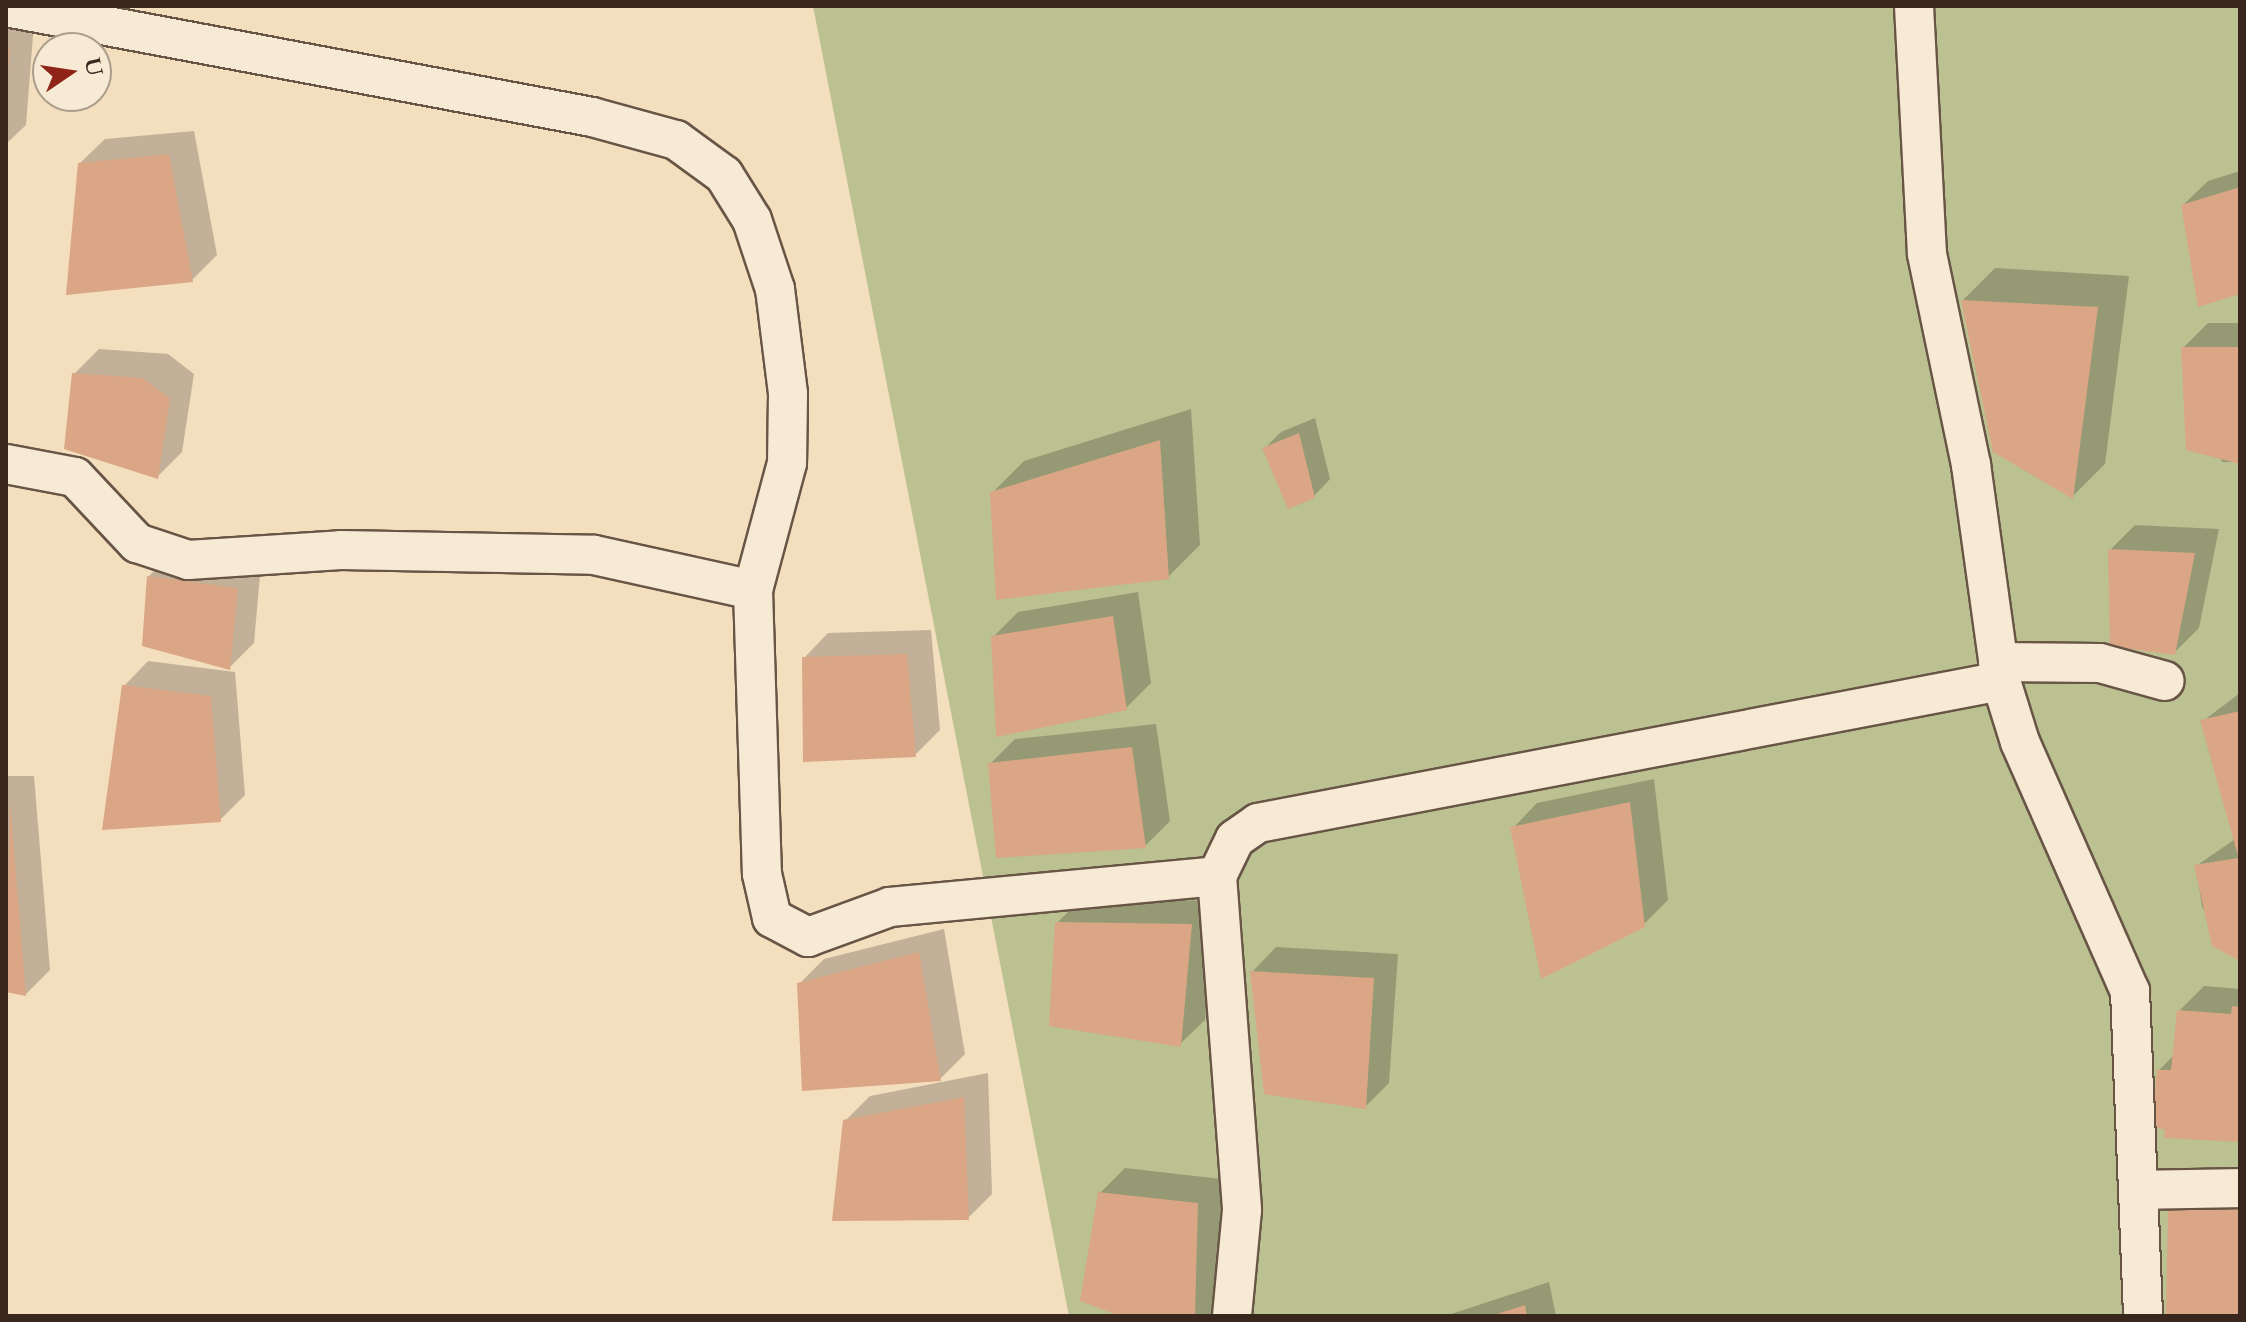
<!DOCTYPE html>
<html>
<head>
<meta charset="utf-8">
<style>
  body { margin:0 }
  #map { position:relative; width:2246px; height:1322px; overflow:hidden; background:#f3debe; font-family:Cardo,serif }
  div>[style] { position:absolute }
  .green>* { inset:0; background:#bbc191 }
  .shadow>* { inset:0; background:#0003 }
  .building>* { inset:0; background:#daa685 }
  .roads { filter:drop-shadow(2px 0 #685546) drop-shadow(-2px 0 #685546) drop-shadow(0 2px #685546) drop-shadow(0 -2px #685546) }
  .minor>* { height:38px; margin:-19px; padding:0 19px; transform-origin:19px; border-radius:19px; background:#f7ead5 }
  span { translate:-50% -50%; white-space:nowrap; text-align:center; line-height:1.15; -webkit-text-stroke:8px #f7ead5; paint-order:stroke }
  .frame { position:absolute; inset:0; border:8px solid #39271e; pointer-events:none }
  .north { position:absolute; left:32px; top:32px; width:80px; height:80px; box-sizing:border-box; background:#f7ead5; border:2px solid #ab9c8c; border-radius:50%; rotate:77deg; font-size:22px; font-weight:700; line-height:32px; text-align:center; color:#39271e }
  .north::after { content:''; display:block; margin:auto; width:28px; height:36px; background:#8f2418; clip-path:polygon(50% 0,100% 100%,50% 72%,0 100%) }
</style>
</head>
<body>
<div id="map">
  <div class="green">
    <div style="clip-path:polygon(813px 6px,2240px 6px,2240px 1316px,1069px 1316px)"></div>
  </div>
  <div class="shadow">
    <div style="clip-path:polygon(6px 21px,34px 23px,26px 125px,6px 144px)"></div>
    <div style="clip-path:polygon(194px 131px,217px 255px,192px 280px,80px 163px,105px 139px)"></div>
    <div style="clip-path:polygon(2240px 171px,2240px 292px,2183px 205px,2208px 181px)"></div>
    <div style="clip-path:polygon(1995px 268px,2129px 276px,2105px 464px,2073px 496px,1963px 300px)"></div>
    <div style="clip-path:polygon(2208px 323px,2240px 323px,2240px 462px,2222px 462px,2183px 348px)"></div>
    <div style="clip-path:polygon(99px 349px,168px 354px,194px 374px,182px 452px,157px 477px,74px 374px)"></div>
    <div style="clip-path:polygon(1191px 409px,1200px 545px,1168px 577px,992px 493px,1024px 461px)"></div>
    <div style="clip-path:polygon(1315px 418px,1330px 479px,1314px 496px,1264px 449px,1281px 432px)"></div>
    <div style="clip-path:polygon(2135px 525px,2219px 529px,2199px 628px,2174px 653px,2110px 550px)"></div>
    <div style="clip-path:polygon(173px 552px,261px 564px,254px 643px,230px 667px,149px 576px)"></div>
    <div style="clip-path:polygon(1138px 592px,1151px 683px,1126px 708px,993px 637px,1018px 612px)"></div>
    <div style="clip-path:polygon(931px 630px,940px 730px,915px 755px,804px 658px,828px 633px)"></div>
    <div style="clip-path:polygon(148px 661px,235px 672px,245px 795px,220px 820px,124px 686px)"></div>
    <div style="clip-path:polygon(2240px 693px,2240px 959px,2202px 907px,2196px 866px,2235px 839px,2203px 721px)"></div>
    <div style="clip-path:polygon(1156px 724px,1170px 821px,1145px 846px,990px 764px,1015px 739px)"></div>
    <div style="clip-path:polygon(6px 776px,34px 776px,50px 970px,26px 994px,6px 990px)"></div>
    <div style="clip-path:polygon(1654px 779px,1668px 900px,1643px 925px,1513px 828px,1537px 803px)"></div>
    <div style="clip-path:polygon(1082px 898px,1216px 901px,1205px 1020px,1180px 1044px,1057px 923px)"></div>
    <div style="clip-path:polygon(944px 929px,965px 1054px,940px 1079px,799px 984px,824px 959px)"></div>
    <div style="clip-path:polygon(1276px 947px,1398px 954px,1389px 1083px,1365px 1107px,1252px 972px)"></div>
    <div style="clip-path:polygon(2204px 986px,2240px 989px,2240px 1140px,2159px 1070px,2174px 1055px,2179px 1011px)"></div>
    <div style="clip-path:polygon(988px 1073px,992px 1194px,968px 1218px,845px 1121px,870px 1096px)"></div>
    <div style="clip-path:polygon(1125px 1168px,1221px 1179px,1218px 1316px,1126px 1316px,1100px 1193px)"></div>
    <div style="clip-path:polygon(1549px 1282px,1556px 1316px,1445px 1316px)"></div>
  </div>
  <div class="building">
    <div style="clip-path:polygon(6px 47px,10px 47px,8px 71px,6px 71px)"></div>
    <div style="clip-path:polygon(169px 154px,193px 282px,66px 295px,78px 163px)"></div>
    <div style="clip-path:polygon(2240px 187px,2240px 294px,2198px 307px,2181px 205px)"></div>
    <div style="clip-path:polygon(1961px 300px,2098px 307px,2073px 499px,1993px 452px)"></div>
    <div style="clip-path:polygon(2181px 347px,2240px 347px,2240px 464px,2186px 450px)"></div>
    <div style="clip-path:polygon(72px 373px,143px 378px,170px 399px,158px 479px,64px 449px)"></div>
    <div style="clip-path:polygon(1299px 433px,1315px 498px,1288px 509px,1262px 448px)"></div>
    <div style="clip-path:polygon(1160px 440px,1169px 579px,996px 600px,990px 492px)"></div>
    <div style="clip-path:polygon(2108px 549px,2195px 553px,2175px 655px,2110px 646px)"></div>
    <div style="clip-path:polygon(147px 576px,238px 588px,230px 670px,142px 646px)"></div>
    <div style="clip-path:polygon(1113px 616px,1127px 710px,996px 737px,991px 636px)"></div>
    <div style="clip-path:polygon(907px 654px,916px 757px,803px 762px,802px 657px)"></div>
    <div style="clip-path:polygon(122px 685px,211px 696px,221px 822px,102px 830px)"></div>
    <div style="clip-path:polygon(2240px 711px,2240px 856px,2238px 856px,2200px 720px)"></div>
    <div style="clip-path:polygon(1132px 747px,1146px 848px,996px 858px,988px 763px)"></div>
    <div style="clip-path:polygon(10px 799px,26px 996px,6px 992px)"></div>
    <div style="clip-path:polygon(1630px 802px,1645px 927px,1541px 979px,1510px 827px)"></div>
    <div style="clip-path:polygon(2238px 858px,2240px 861px,2240px 961px,2212px 946px,2194px 865px)"></div>
    <div style="clip-path:polygon(1055px 922px,1192px 924px,1181px 1047px,1049px 1026px)"></div>
    <div style="clip-path:polygon(919px 952px,941px 1081px,802px 1091px,797px 983px)"></div>
    <div style="clip-path:polygon(1250px 971px,1374px 978px,1366px 1109px,1264px 1094px)"></div>
    <div style="clip-path:polygon(2232px 1006px,2240px 1007px,2240px 1142px,2164px 1138px,2165px 1130px,2152px 1126px,2157px 1070px,2171px 1070px,2177px 1010px,2231px 1014px)"></div>
    <div style="clip-path:polygon(964px 1097px,969px 1220px,832px 1221px,843px 1120px)"></div>
    <div style="clip-path:polygon(1098px 1192px,1198px 1203px,1195px 1316px,1120px 1316px,1080px 1301px)"></div>
    <div style="clip-path:polygon(2240px 1200px,2240px 1316px,2166px 1316px,2168px 1207px)"></div>
    <div style="clip-path:polygon(1525px 1305px,1527px 1316px,1494px 1316px,1494px 1315px)"></div>
  </div>
  <div class="roads">
    <div class="minor">
      <div style="left:1914px;top:6px;width:248px;rotate:87deg"></div>
      <div style="left:1927px;top:254px;width:216px;rotate:78.2deg"></div>
      <div style="left:1971px;top:465px;width:218px;rotate:82.1deg"></div>
      <div style="left:6px;top:7px;width:596px;rotate:10.63deg"></div>
      <div style="left:592px;top:117px;width:87px;rotate:15.3deg"></div>
      <div style="left:676px;top:140px;width:59px;rotate:36.1deg"></div>
      <div style="left:724px;top:175px;width:53px;rotate:58.1deg"></div>
      <div style="left:752px;top:220px;width:73px;rotate:71.6deg"></div>
      <div style="left:775px;top:289px;width:106px;rotate:82.9deg"></div>
      <div style="left:788px;top:394px;width:69px;rotate:90.8deg"></div>
      <div style="left:787px;top:463px;width:131px;rotate:105deg"></div>
      <div style="left:6px;top:464px;width:70px;rotate:10.7deg"></div>
      <div style="left:75px;top:477px;width:91px;rotate:46.8deg"></div>
      <div style="left:137px;top:543px;width:54px;rotate:18.4deg"></div>
      <div style="left:188px;top:560px;width:153px;rotate:-3.7deg"></div>
      <div style="left:341px;top:550px;width:253px;rotate:1.1deg"></div>
      <div style="left:594px;top:555px;width:163px;rotate:12.4deg"></div>
      <div style="left:753px;top:590px;width:284px;rotate:88.2deg"></div>
      <div style="left:762px;top:874px;width:45px;rotate:77.2deg"></div>
      <div style="left:772px;top:918px;width:41px;rotate:27.8deg"></div>
      <div style="left:808px;top:937px;width:87px;rotate:-20.1deg"></div>
      <div style="left:890px;top:907px;width:328px;rotate:-5.4deg"></div>
      <div style="left:1217px;top:876px;width:41px;rotate:-64.1deg"></div>
      <div style="left:1235px;top:839px;width:28px;rotate:-35deg"></div>
      <div style="left:1258px;top:823px;width:756px;rotate:-10.82deg"></div>
      <div style="left:2001px;top:681px;width:64px;rotate:72.7deg"></div>
      <div style="left:2020px;top:742px;width:272px;rotate:66.2deg"></div>
      <div style="left:2130px;top:991px;width:325px;rotate:87.7deg"></div>
      <div style="left:1998px;top:662px;width:102px;rotate:0.6deg"></div>
      <div style="left:2100px;top:663px;width:67px;rotate:15.5deg"></div>
      <div style="left:1217px;top:876px;width:335px;rotate:85.7deg"></div>
      <div style="left:1242px;top:1210px;width:106px;rotate:95.4deg"></div>
      <div style="left:2138px;top:1190px;width:102px;rotate:-1.1deg"></div>
    </div>
  </div>
  <div class="frame"></div>
  <div class="north">U</div>
</div>
</body>
</html>
